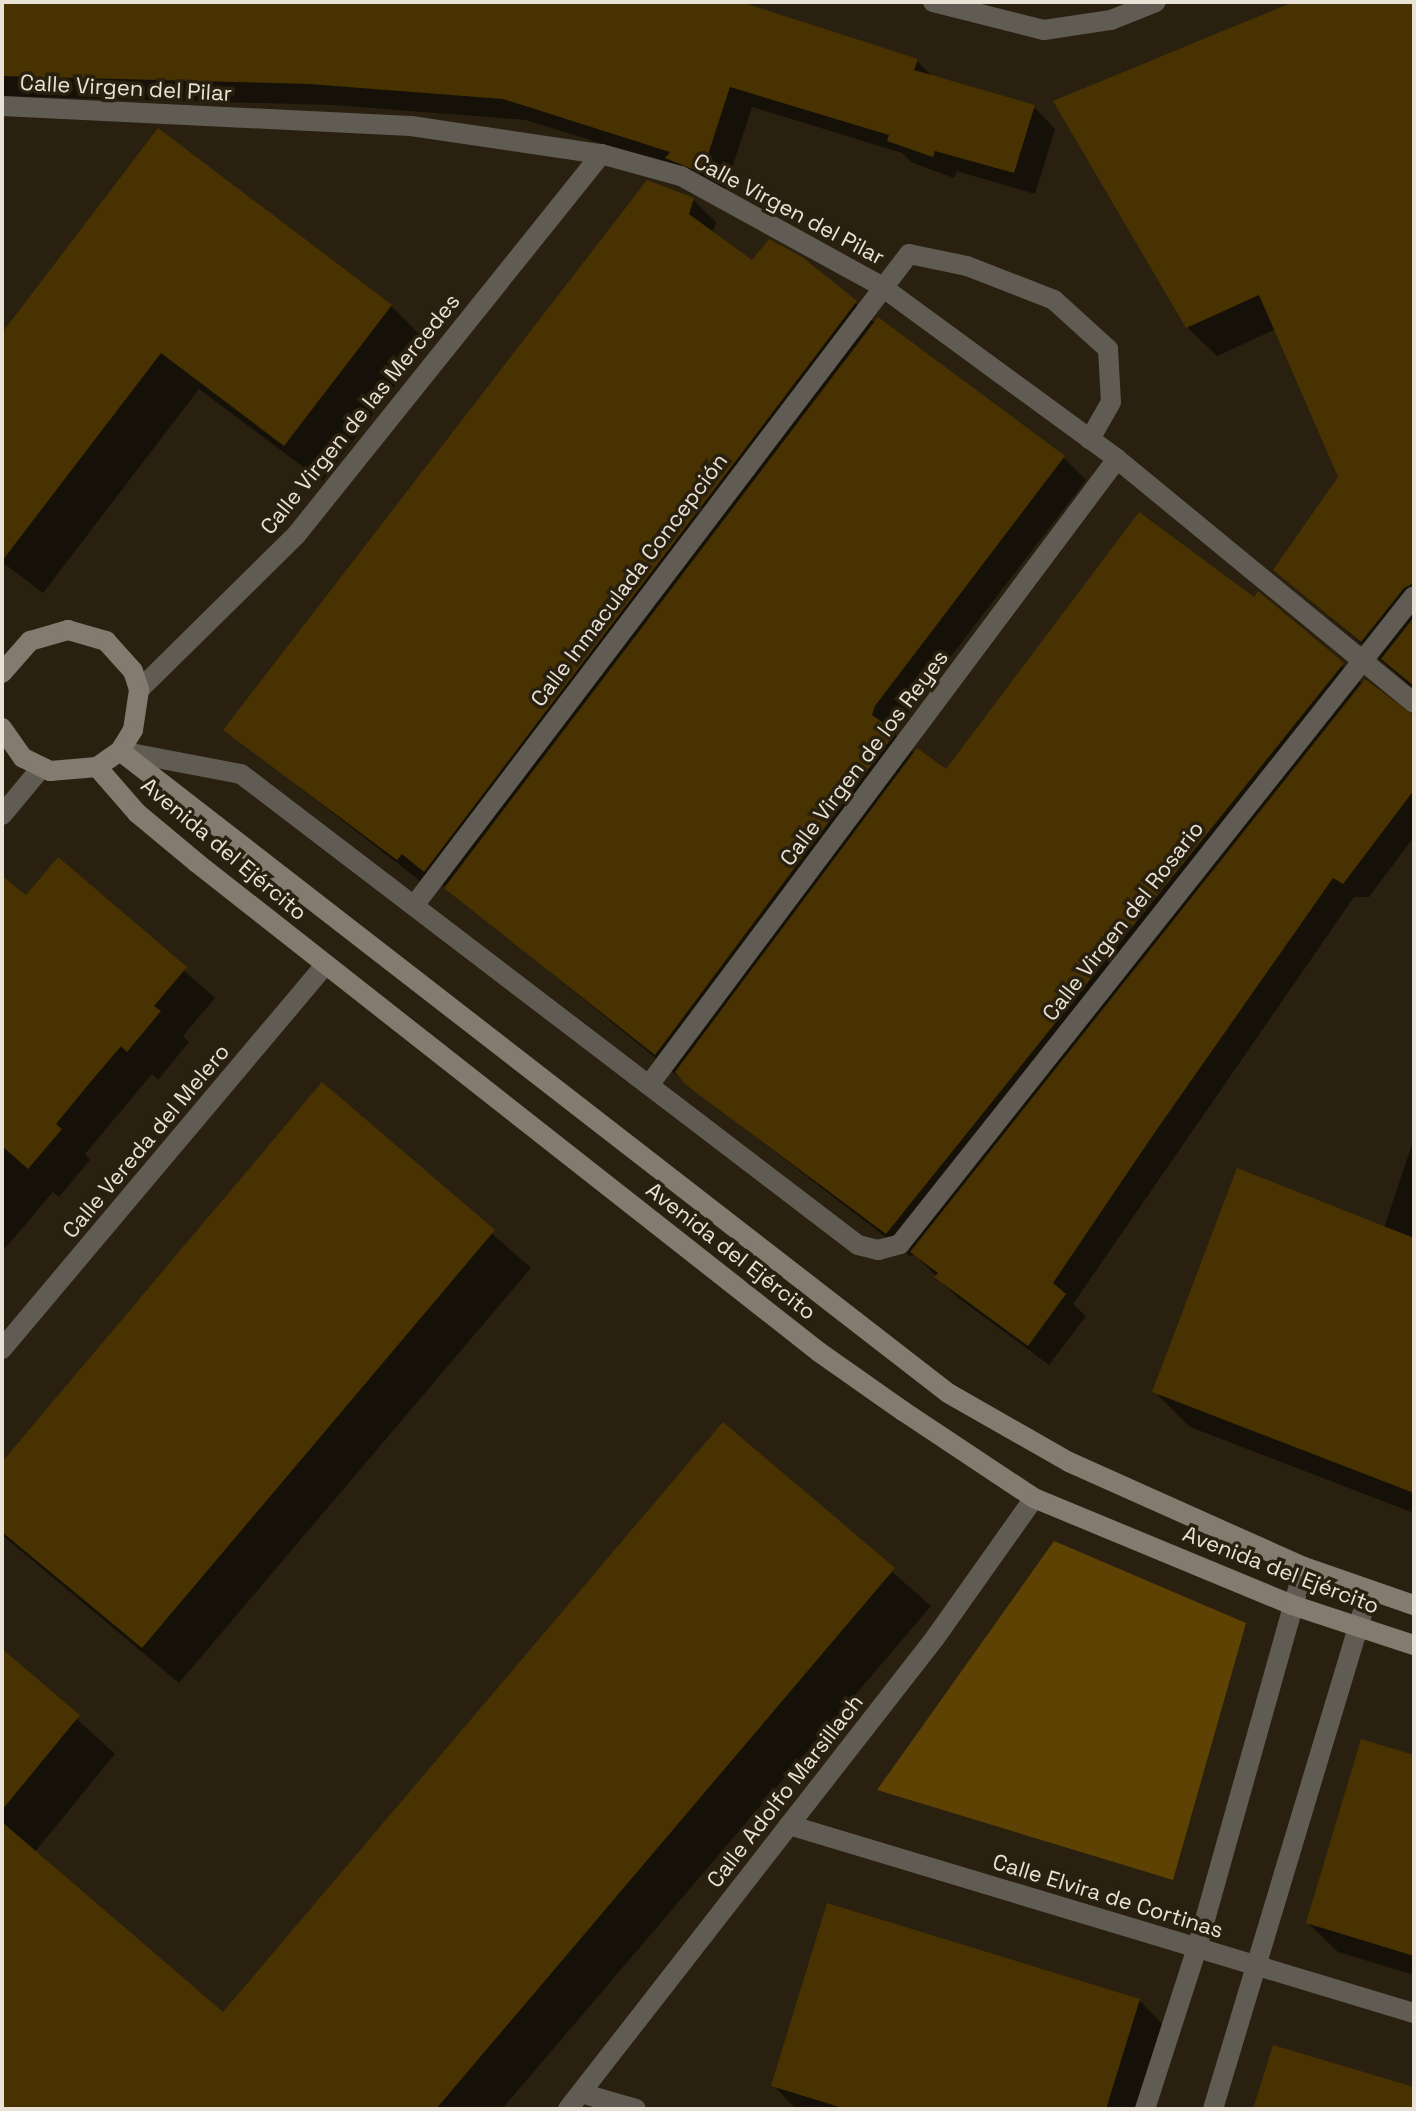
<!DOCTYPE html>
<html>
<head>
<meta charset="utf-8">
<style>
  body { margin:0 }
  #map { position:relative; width:1416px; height:2111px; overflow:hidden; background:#29200f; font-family:"Space Grotesk",sans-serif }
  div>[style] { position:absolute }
  .green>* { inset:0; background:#5d4204 }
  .shadow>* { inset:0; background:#0007 }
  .building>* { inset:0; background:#483201 }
  .street>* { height:20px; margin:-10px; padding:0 10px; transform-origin:10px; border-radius:10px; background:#605b53 }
  .secondary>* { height:20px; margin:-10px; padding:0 10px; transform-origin:10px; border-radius:10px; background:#837b6f }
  span { translate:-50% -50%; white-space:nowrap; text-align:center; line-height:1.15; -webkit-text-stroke:7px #29200f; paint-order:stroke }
  .street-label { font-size:22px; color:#e8e2d7 }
  .frame { position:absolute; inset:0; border:4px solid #e8e2d7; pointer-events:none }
</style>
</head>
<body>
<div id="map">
  <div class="green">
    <div style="clip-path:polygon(1054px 1541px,1246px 1623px,1173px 1880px,877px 1790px)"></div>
  </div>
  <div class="shadow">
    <div style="clip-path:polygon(2px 2px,723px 2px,917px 61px,935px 79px,1034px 107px,1055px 129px,1035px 194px,957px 171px,954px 178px,911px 162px,902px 153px,752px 107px,724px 193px,677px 167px,526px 120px,332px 105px,2px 96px)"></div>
    <div style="clip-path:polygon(1297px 2px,1414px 2px,1414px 689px,1275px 570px,1340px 478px,1276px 329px,1217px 356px,1187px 327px)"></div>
    <div style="clip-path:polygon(693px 200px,716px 222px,712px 233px,753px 263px,855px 303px,875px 323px,878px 320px,1064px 458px,1086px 480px,896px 728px,895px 734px,915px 754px,946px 771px,1258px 594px,1363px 684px,1414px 717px,1414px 837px,1369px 897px,1354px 897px,1073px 1304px,1086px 1316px,1049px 1365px,957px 1297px,915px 1255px,910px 1256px,700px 1094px,449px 890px,425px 875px,420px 881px,226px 730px)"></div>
    <div style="clip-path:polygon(391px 306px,428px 343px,322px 481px,199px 389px,43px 593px,2px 562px,2px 334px)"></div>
    <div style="clip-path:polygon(58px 860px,215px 998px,183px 1036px,189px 1042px,158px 1080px,152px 1074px,85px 1154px,90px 1160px,59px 1197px,53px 1192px,2px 1252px,2px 912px,26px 897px)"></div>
    <div style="clip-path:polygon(322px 1085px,531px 1268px,179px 1683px,2px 1535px,2px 1466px)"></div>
    <div style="clip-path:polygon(1414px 1138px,1414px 1513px,1190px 1427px,1154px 1391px,1384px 1228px)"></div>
    <div style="clip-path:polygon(724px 1425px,931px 1606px,502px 2109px,2px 2109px,2px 1651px,115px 1754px,34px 1853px,223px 2015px)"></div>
    <div style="clip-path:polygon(1414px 1757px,1414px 1975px,1338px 1952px,1308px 1923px)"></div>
    <div style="clip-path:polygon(1139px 2000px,1168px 2030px,1144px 2109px,796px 2109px,773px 2085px)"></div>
  </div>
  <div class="building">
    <div style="clip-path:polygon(2px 2px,741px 2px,918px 59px,914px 70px,1035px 105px,1014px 173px,935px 151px,933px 157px,887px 141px,889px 135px,730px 87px,702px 173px,665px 158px,670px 152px,503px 99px,309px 84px,2px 76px)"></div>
    <div style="clip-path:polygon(1293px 2px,1414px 2px,1414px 583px,1404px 588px,1361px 642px,1273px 570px,1338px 477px,1259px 295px,1186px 328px,1053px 101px)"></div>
    <div style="clip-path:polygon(158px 128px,392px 305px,284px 446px,161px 353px,2px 561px,2px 333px)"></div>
    <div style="clip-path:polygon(647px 180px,694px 198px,689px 214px,752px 260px,769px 239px,802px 257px,857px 301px,424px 872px,402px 854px,397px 860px,223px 730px)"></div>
    <div style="clip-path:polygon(878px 317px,1065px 456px,875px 706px,872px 715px,896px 732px,655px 1055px,444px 888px)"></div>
    <div style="clip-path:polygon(1139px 512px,1254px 597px,1258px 591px,1344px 663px,886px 1234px,686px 1085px,675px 1072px,917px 748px,946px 769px)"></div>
    <div style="clip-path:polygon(1414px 617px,1414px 686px,1381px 659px)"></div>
    <div style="clip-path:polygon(1365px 679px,1414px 716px,1414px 790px,1343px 884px,1333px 878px,1153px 1135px,1053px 1283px,1066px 1294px,1028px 1346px,934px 1277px,938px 1273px,910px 1252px)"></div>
    <div style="clip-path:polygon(58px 857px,187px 967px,154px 1006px,161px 1011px,127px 1052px,121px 1046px,88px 1085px,56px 1124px,62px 1129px,28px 1169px,2px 1146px,2px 876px,26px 895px)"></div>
    <div style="clip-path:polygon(322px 1082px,495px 1230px,142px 1648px,2px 1532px,2px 1462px)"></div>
    <div style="clip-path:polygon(1237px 1168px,1414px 1238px,1414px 1493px,1152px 1392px)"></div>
    <div style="clip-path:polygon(723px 1422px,895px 1568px,436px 2109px,2px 2109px,2px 1822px,223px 2012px)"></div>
    <div style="clip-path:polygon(2px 1649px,80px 1715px,2px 1810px)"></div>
    <div style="clip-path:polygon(1361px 1739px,1414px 1755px,1414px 1956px,1306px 1923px)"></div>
    <div style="clip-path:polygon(827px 1903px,1140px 1999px,1106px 2109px,846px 2109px,771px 2086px)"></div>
    <div style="clip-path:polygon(1273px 2045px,1414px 2087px,1414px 2109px,1253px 2109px)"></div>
  </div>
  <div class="street">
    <div style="left:933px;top:2px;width:114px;rotate:14.2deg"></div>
    <div style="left:1044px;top:30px;width:68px;rotate:-8.5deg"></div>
    <div style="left:1111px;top:20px;width:48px;rotate:-21.8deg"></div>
    <div style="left:2px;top:106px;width:409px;rotate:2.8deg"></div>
    <div style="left:411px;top:126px;width:192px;rotate:8.4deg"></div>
    <div style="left:601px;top:154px;width:83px;rotate:15.4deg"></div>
    <div style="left:681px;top:176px;width:228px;rotate:28.8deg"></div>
    <div style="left:881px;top:286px;width:293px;rotate:36.2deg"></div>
    <div style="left:1117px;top:459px;width:384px;rotate:39.4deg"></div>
    <div style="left:139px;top:690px;width:222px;rotate:-44.6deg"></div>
    <div style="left:297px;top:534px;width:487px;rotate:-51.3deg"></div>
    <div style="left:120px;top:751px;width:123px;rotate:10.8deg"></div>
    <div style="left:241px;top:774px;width:776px;rotate:37.36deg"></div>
    <div style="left:858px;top:1245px;width:21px;rotate:14deg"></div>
    <div style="left:878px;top:1250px;width:23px;rotate:-15deg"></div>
    <div style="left:900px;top:1244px;width:827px;rotate:-51.58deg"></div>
    <div style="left:2px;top:815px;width:62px;rotate:-50.2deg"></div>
    <div style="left:416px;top:903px;width:815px;rotate:-52.78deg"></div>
    <div style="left:909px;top:254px;width:59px;rotate:11.7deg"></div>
    <div style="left:967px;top:266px;width:93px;rotate:21.3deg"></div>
    <div style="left:1054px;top:300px;width:73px;rotate:42.2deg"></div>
    <div style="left:1108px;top:349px;width:53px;rotate:86.8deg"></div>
    <div style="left:1111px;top:402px;width:43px;rotate:119.6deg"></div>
    <div style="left:649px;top:1085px;width:782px;rotate:-53.22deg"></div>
    <div style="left:2px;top:1349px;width:503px;rotate:-49.92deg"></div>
    <div style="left:789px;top:1825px;width:653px;rotate:16.74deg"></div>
    <div style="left:581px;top:2093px;width:57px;rotate:16.2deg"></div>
    <div style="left:568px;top:2109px;width:597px;rotate:-52.07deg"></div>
    <div style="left:935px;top:1638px;width:171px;rotate:-54.7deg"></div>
    <div style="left:1145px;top:2109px;width:169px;rotate:-72.1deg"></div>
    <div style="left:1197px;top:1948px;width:396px;rotate:-74.3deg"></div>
    <div style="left:1213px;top:2109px;width:541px;rotate:-73.24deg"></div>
  </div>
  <div class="secondary">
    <div style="left:2px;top:673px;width:43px;rotate:-48.8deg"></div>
    <div style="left:30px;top:641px;width:40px;rotate:-16deg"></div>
    <div style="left:68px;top:630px;width:40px;rotate:16deg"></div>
    <div style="left:106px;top:641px;width:40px;rotate:48deg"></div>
    <div style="left:133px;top:671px;width:20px;rotate:72deg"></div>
    <div style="left:139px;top:690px;width:40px;rotate:98.5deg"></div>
    <div style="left:133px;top:730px;width:25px;rotate:122deg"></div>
    <div style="left:120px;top:751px;width:28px;rotate:145deg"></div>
    <div style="left:97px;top:767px;width:47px;rotate:175.1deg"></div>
    <div style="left:50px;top:771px;width:30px;rotate:-154deg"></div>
    <div style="left:23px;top:758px;width:37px;rotate:-125deg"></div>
    <div style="left:120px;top:751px;width:1048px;rotate:37.79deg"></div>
    <div style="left:948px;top:1393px;width:139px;rotate:29.7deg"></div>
    <div style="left:1069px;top:1462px;width:257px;rotate:24.1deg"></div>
    <div style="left:1304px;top:1567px;width:116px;rotate:19.1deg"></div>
    <div style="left:97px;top:767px;width:61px;rotate:49deg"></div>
    <div style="left:137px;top:813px;width:78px;rotate:39.8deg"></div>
    <div style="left:197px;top:863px;width:791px;rotate:38.17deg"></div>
    <div style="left:819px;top:1352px;width:103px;rotate:35.1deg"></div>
    <div style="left:903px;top:1411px;width:157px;rotate:33.6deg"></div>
    <div style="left:1034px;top:1498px;width:279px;rotate:22.5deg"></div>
    <div style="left:1292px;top:1605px;width:128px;rotate:18.2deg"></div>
  </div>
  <div class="street-label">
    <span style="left:126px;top:88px;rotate:3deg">Calle Virgen del Pilar</span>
    <span style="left:789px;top:209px;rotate:28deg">Calle Virgen del Pilar</span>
    <span style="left:360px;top:414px;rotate:-51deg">Calle Virgen de las Mercedes</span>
    <span style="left:629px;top:580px;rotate:-53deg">Calle Inmaculada Concepción</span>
    <span style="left:864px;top:758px;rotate:-53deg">Calle Virgen de los Reyes</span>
    <span style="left:224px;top:849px;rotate:40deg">Avenida del Ejército</span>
    <span style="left:1123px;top:921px;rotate:-52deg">Calle Virgen del Rosario</span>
    <span style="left:146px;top:1141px;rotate:-50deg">Calle Vereda del Melero</span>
    <span style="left:731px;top:1251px;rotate:38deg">Avenida del Ejército</span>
    <span style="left:1281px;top:1570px;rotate:21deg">Avenida del Ejército</span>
    <span style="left:785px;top:1791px;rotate:-52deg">Calle Adolfo Marsillach</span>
    <span style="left:1108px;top:1896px;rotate:17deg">Calle Elvira de Cortinas</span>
  </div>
  <div class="frame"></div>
</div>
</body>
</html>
